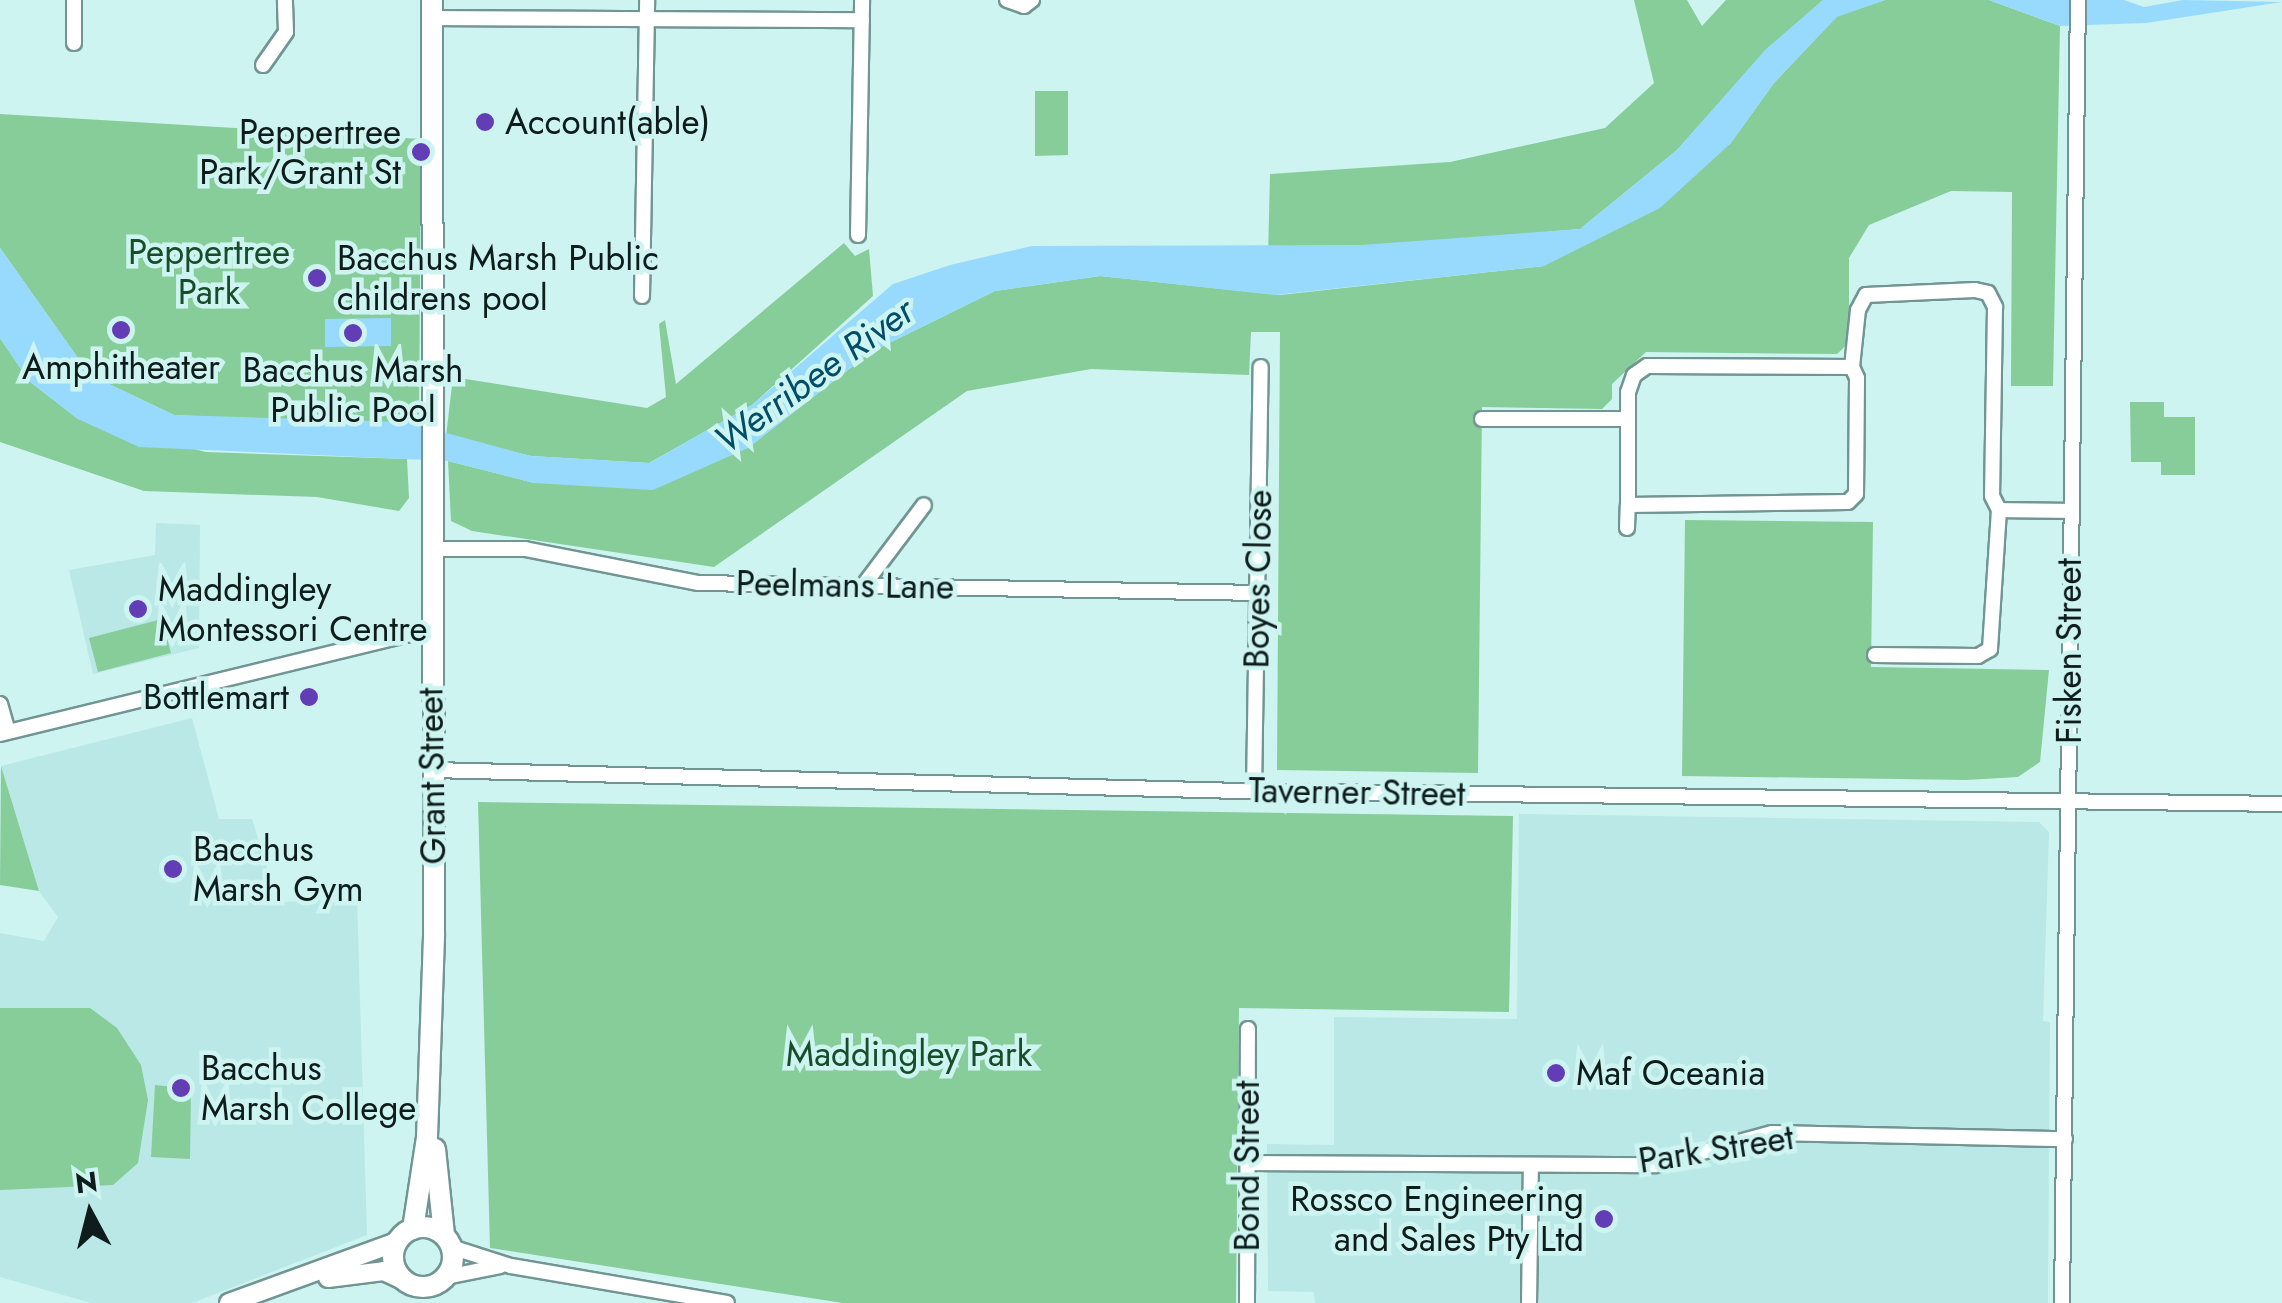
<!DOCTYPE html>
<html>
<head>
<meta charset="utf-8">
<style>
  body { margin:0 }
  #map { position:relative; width:2282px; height:1303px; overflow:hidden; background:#cdf4f1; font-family:Jost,sans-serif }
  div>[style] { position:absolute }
  .built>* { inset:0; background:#b9e8e6 }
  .green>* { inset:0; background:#86cd99 }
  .water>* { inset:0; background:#97dafe }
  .roads { filter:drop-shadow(2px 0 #719593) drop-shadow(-2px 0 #719593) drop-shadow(0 2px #719593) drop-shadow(0 -2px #719593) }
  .minor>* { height:14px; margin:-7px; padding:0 7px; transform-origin:7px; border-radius:7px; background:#fff }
  .tertiary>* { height:18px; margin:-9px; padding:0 9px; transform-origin:9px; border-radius:9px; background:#fff }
  .secondary>* { height:20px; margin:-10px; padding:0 10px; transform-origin:10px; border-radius:10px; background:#fff }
  .secondary>.ring { margin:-10px; padding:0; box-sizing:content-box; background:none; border:20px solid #fff; border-radius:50% }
  .dots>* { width:28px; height:28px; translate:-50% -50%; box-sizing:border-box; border:5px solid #cdf4f1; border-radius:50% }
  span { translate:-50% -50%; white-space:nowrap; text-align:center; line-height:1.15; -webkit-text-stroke:9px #cdf4f1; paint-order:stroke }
  .poi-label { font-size:35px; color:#0e1c1b }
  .left { translate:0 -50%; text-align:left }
  .right { translate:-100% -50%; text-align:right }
  .park-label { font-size:35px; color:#184d2a }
  .street-label { font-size:35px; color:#0e1c1b }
  .water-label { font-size:38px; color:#004d6a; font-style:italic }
  .north { position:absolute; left:40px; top:1163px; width:100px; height:100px; -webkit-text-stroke:8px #cdf4f1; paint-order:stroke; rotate:353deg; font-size:28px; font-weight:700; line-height:40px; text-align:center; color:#0e1c1b }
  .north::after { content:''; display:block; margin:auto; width:35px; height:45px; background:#0e1c1b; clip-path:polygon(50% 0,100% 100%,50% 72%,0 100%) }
</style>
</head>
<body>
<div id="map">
  <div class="built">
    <div style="clip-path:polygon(156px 523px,200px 525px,199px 648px,93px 674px,69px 570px,155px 555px)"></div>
    <div style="clip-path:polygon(192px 718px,219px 819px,252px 819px,278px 902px,357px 899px,367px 1235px,192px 1303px,91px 1303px,0 1277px,0 933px,44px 941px,58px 917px,39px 891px,1px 766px)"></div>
    <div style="clip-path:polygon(1519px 814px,2039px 822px,2049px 832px,2043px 1021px,2050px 1022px,2048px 1303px,1315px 1303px,1314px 1292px,1268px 1291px,1267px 1144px,1334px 1145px,1334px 1017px,1517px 1019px)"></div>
  </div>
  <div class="green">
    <div style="clip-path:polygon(1634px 0,1687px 0,1702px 26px,1726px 0,1823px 0,1766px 50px,1677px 150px,1580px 229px,1268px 257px,1270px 174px,1450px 162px,1605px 128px,1654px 83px)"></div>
    <div style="clip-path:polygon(1885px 0,1989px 0,2060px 26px,2053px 386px,2011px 386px,2012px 192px,1951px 191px,1869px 225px,1849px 258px,1849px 343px,1837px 354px,1646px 352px,1612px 384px,1612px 399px,1602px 409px,1482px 407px,1478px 773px,1277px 770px,1280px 332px,1251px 332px,1249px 375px,1091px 369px,967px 391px,714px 567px,472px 531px,451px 521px,448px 461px,534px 483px,748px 448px,871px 352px,995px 291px,1100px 276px,1280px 295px,1544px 266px,1730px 144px,1774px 83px,1837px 16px)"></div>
    <div style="clip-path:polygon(1035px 91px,1068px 91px,1068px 155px,1035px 156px)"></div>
    <div style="clip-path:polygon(0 114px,421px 139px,419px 426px,174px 415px,90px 375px,0 248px)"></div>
    <div style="clip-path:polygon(844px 243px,855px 256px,869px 249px,873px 296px,752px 405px,649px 463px,531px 456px,446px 436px,453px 377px,647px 408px,666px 397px,659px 324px,665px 320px,676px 384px)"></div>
    <div style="clip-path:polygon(0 338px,29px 381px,78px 419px,206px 452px,407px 459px,409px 498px,399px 511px,317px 497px,144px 491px,0 442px)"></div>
    <div style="clip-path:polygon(2130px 402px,2164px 402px,2164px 417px,2195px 417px,2195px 475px,2161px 475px,2161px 462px,2131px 462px)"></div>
    <div style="clip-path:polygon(1685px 520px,1873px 522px,1871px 667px,2049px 670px,2040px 762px,2018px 777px,1966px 780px,1682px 776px)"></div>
    <div style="clip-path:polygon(162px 619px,171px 653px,98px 672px,89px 638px)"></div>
    <div style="clip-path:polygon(1px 766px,39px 891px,0 885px)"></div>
    <div style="clip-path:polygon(478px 802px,1513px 816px,1509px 1012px,1239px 1008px,1236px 1303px,843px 1303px,490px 1248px)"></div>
    <div style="clip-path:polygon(0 1008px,90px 1008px,117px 1028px,141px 1065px,148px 1100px,138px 1163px,113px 1185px,0 1190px)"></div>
    <div style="clip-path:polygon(155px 1085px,191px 1089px,190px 1159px,151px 1157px)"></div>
  </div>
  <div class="water">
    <div style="clip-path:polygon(1823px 0,1885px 0,1837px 17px,1774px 83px,1730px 144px,1660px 208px,1544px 266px,1275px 295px,1100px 276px,995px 291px,871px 352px,748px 448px,653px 490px,534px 483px,448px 461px,139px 447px,78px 419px,29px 381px,0 338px,0 248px,90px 375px,174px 415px,406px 422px,531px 456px,649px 463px,752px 405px,893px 284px,950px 265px,1032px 246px,1361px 245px,1580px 229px,1677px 150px,1766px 49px)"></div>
    <div style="clip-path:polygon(1989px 0,2124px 0,2144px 7px,2183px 0,2282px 2px,2146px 23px,2060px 26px)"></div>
    <div style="clip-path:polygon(391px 318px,391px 346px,325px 347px,325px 319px)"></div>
  </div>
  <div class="roads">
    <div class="minor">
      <div style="left:74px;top:0;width:43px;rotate:90deg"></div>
      <div style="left:1007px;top:0;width:18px;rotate:19deg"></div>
      <div style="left:1024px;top:6px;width:10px;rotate:-37deg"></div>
      <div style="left:431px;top:18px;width:431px;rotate:0.3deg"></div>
      <div style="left:263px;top:65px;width:40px;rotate:-55.1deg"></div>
      <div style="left:286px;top:32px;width:32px;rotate:-92deg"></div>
      <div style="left:858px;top:235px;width:235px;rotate:-89deg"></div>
      <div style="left:642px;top:296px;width:296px;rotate:-89deg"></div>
      <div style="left:1852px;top:367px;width:205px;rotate:-179.7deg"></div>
      <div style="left:1647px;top:366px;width:16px;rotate:145deg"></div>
      <div style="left:1634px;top:375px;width:18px;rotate:109deg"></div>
      <div style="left:1628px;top:392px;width:113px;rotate:90deg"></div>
      <div style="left:1628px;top:505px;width:220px;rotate:-0.8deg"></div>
      <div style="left:1848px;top:502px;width:11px;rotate:-45deg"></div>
      <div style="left:1856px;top:494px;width:116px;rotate:-89.5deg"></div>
      <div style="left:1857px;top:378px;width:12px;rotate:-114deg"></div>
      <div style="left:1852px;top:367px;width:57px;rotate:-84deg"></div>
      <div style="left:1858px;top:310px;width:17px;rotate:-62deg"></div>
      <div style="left:1866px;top:295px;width:109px;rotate:-2.6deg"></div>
      <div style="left:1975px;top:290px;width:13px;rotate:13deg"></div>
      <div style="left:1988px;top:293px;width:16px;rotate:63deg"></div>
      <div style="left:1995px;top:307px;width:189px;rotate:90.9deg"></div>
      <div style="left:1992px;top:496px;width:16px;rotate:63deg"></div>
      <div style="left:1999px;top:510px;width:71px;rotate:0.8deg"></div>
      <div style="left:1482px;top:419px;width:144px"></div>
      <div style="left:1627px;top:528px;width:23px;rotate:-88deg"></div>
      <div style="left:435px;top:549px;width:90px"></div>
      <div style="left:525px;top:549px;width:177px;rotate:11.1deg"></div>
      <div style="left:699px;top:583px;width:559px;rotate:1.02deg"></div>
      <div style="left:863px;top:586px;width:101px;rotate:-53deg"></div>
      <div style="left:1875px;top:655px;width:103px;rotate:0.6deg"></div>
      <div style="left:1978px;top:656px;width:14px;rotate:-30deg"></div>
      <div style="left:1990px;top:649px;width:139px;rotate:-86.3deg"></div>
      <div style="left:0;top:704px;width:29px;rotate:74deg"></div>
      <div style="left:0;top:734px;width:440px;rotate:-13.7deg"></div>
      <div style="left:433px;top:770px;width:807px;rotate:1.49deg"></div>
      <div style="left:1240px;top:791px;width:1042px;rotate:0.71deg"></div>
      <div style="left:1254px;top:791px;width:424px;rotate:-89.1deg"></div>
      <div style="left:1247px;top:1163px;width:408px;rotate:0.3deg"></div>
      <div style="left:1655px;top:1165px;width:121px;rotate:-15.3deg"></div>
      <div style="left:1772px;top:1133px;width:293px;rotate:1.2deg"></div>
      <div style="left:451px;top:1247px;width:63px;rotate:17.6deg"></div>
      <div style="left:511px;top:1266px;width:219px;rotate:9.7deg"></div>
      <div style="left:446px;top:1277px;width:55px;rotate:-11.5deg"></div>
      <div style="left:1247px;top:1303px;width:274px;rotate:-89.8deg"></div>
      <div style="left:1529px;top:1303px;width:138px;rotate:-89.2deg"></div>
      <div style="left:2062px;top:1303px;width:1303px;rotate:-89.3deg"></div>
    </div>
    <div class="tertiary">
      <div style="left:328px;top:1278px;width:56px;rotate:-7.1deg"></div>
      <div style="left:384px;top:1271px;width:23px;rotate:25deg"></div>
      <div style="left:229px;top:1303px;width:179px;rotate:-20deg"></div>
    </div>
    <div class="secondary">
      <div style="left:435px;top:1149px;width:86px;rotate:84deg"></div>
      <div class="ring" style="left:393px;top:1227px;width:40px;height:40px"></div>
      <div style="left:413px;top:1229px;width:93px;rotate:-81.3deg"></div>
      <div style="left:427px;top:1137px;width:204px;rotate:-88deg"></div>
      <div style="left:434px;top:933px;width:933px;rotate:-90.12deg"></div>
    </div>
  </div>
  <div class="dots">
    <div style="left:485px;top:122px;background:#633db5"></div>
    <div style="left:421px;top:152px;background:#633db5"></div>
    <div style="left:317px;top:278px;background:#633db5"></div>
    <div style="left:121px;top:330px;background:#633db5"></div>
    <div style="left:353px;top:333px;background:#633db5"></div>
    <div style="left:138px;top:609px;background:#633db5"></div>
    <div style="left:309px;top:697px;background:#633db5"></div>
    <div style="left:173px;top:869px;background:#633db5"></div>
    <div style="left:1556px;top:1073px;background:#633db5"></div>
    <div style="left:181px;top:1088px;background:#633db5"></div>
    <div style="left:1604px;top:1219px;background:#633db5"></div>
  </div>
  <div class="poi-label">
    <span class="left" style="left:505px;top:122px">Account(able)</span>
    <span class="right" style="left:401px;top:152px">Peppertree<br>Park/Grant St</span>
    <span class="left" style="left:337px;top:278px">Bacchus Marsh Public<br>childrens pool</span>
    <span style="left:121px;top:367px">Amphitheater</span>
    <span style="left:353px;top:390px">Bacchus Marsh<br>Public Pool</span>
    <span class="left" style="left:158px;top:609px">Maddingley<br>Montessori Centre</span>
    <span class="right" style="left:289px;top:697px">Bottlemart</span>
    <span class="left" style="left:193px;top:869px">Bacchus<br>Marsh Gym</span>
    <span class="left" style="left:201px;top:1088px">Bacchus<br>Marsh College</span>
    <span class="left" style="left:1576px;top:1073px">Maf Oceania</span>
    <span class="right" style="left:1584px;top:1219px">Rossco Engineering<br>and Sales Pty Ltd</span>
  </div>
  <div class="park-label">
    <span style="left:209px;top:272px">Peppertree<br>Park</span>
    <span style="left:909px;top:1054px">Maddingley Park</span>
  </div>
  <div class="street-label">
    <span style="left:1258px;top:579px;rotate:-89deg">Boyes Close</span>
    <span style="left:845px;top:585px;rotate:1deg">Peelmans Lane</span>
    <span style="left:2069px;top:651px;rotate:-90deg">Fisken Street</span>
    <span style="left:432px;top:776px;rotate:-91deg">Grant Street</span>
    <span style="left:1357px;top:792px;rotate:1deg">Taverner Street</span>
    <span style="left:1716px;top:1149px;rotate:-9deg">Park Street</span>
    <span style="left:1247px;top:1166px;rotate:-90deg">Bond Street</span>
  </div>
  <div class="water-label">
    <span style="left:814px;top:375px;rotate:-36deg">Werribee River</span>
  </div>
  <div class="north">N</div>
</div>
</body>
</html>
